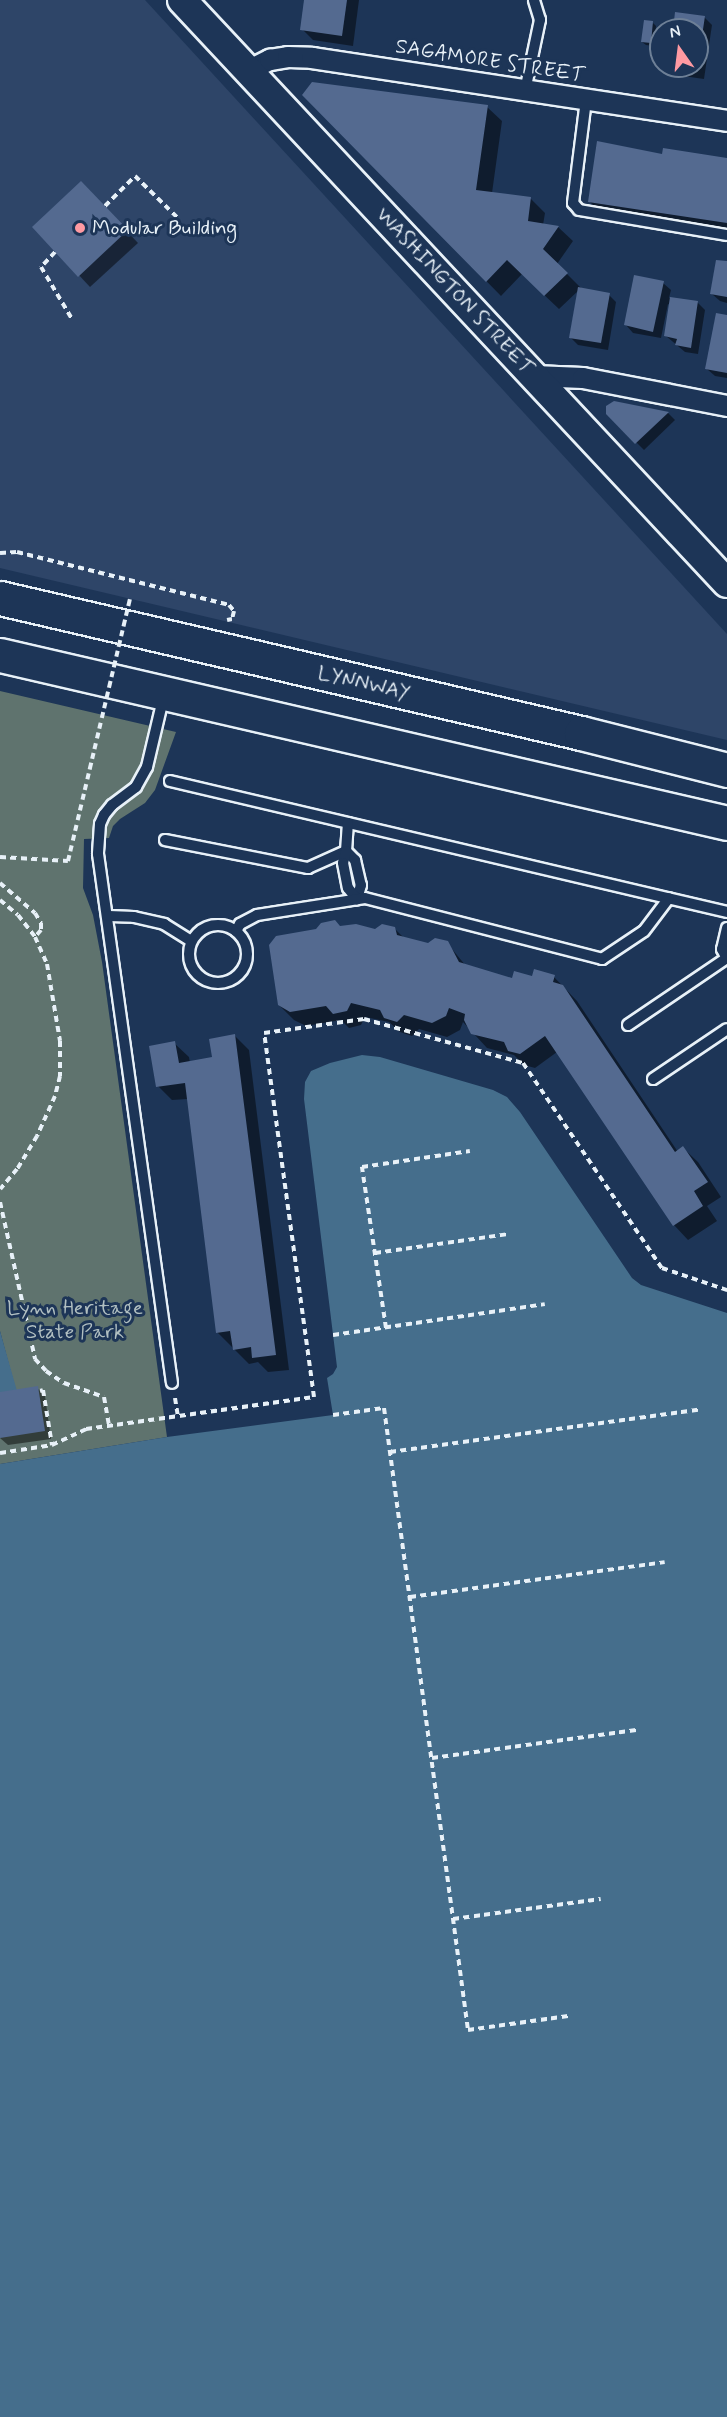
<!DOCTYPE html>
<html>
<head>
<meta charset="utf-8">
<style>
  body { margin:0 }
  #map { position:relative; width:727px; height:2417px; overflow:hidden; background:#1d3557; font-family:Mynerve,sans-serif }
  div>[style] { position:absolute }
  .built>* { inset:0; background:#2e4568 }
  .green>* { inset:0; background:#5f736e }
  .water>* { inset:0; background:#456e8c }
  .shadow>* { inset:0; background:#0007 }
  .building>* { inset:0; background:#546a90 }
  .path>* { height:4px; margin-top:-2px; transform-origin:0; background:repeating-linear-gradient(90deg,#e8f1f8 0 6px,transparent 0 10.5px) }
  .roads { filter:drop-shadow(2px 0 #e8f1f8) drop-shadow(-2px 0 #e8f1f8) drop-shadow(0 2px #e8f1f8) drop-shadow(0 -2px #e8f1f8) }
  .lane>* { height:10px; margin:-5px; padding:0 5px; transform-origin:5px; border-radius:5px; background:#1d3557 }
  .lane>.ring { margin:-5px; padding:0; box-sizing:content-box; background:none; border:10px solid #1d3557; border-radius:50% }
  .street>* { height:20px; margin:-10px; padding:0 10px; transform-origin:10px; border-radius:10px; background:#1d3557 }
  .secondary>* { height:28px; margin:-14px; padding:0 14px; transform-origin:14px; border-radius:14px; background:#1d3557 }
  .highway>* { height:33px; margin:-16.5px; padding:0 16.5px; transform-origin:16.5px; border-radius:16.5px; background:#1d3557 }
  .path-bridge>* { height:4px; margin-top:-2px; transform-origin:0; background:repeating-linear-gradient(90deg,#e8f1f8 0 6px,transparent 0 10.5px) }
  .dots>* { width:16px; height:16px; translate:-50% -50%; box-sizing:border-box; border:3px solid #1d3557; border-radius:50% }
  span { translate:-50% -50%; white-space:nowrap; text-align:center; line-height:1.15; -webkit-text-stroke:6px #1d3557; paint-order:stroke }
  .street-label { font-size:21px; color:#e8f1f8 }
  .poi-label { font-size:21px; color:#e8f1f8 }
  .left { translate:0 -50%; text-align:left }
  .park-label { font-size:21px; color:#b1bfc1 }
  .north { position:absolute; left:649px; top:18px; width:60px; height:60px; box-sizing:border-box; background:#1d3557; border:2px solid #6e8097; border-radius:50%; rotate:346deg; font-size:16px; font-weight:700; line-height:24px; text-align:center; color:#e8f1f8 }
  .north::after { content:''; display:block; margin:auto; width:21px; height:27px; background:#ff9aa2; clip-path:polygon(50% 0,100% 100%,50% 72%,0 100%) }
</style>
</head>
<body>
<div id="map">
  <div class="built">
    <div style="clip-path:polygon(0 0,145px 0,727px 634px,727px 740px,0 568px)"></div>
  </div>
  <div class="green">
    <div style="clip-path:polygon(0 691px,176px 732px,155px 790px,145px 803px,120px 819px,113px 826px,109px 838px,84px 839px,83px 888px,93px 915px,102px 962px,167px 1437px,0 1464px,0 1394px,16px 1391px,0 1331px)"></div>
  </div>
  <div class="water">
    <div style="clip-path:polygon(362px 1055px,380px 1057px,493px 1090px,507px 1097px,520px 1112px,632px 1278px,641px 1285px,727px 1313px,727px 2417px,0 2417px,0 1464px,167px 1437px,333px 1415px,327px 1378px,333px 1374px,337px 1367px,304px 1099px,305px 1082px,311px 1071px,330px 1063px)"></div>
    <div style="clip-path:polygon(0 1331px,17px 1391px,0 1393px)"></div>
  </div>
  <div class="shadow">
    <div style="clip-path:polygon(306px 0,359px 0,353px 46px,313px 40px,302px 29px)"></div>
    <div style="clip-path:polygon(704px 17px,712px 25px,704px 79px,676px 75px,669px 66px,697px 66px,697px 30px,674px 30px)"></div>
    <div style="clip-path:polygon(653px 23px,656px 26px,654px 46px,646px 45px,642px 42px)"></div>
    <div style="clip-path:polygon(304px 95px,487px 107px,502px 121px,492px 193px,531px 199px,545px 213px,543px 225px,558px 227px,573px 241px,557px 264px,581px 288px,609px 295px,616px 302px,608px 350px,578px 345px,570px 337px,579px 290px,559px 309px,522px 274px,501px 296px)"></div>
    <div style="clip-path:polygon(664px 156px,727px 159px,727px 234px,604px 216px,589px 201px)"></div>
    <div style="clip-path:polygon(92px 194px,138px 243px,90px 287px,34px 227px)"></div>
    <div style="clip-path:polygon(727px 263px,727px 303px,720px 301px,712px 294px)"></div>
    <div style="clip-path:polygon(663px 283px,671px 290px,669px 298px,697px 302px,705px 310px,698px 354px,685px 352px,666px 336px,670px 305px,668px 304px,661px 338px,633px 333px,626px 325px)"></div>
    <div style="clip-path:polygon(727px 317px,727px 378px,715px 376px,707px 369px)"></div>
    <div style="clip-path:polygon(614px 403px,668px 413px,675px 420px,644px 450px,607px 413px)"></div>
    <div style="clip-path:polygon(340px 928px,375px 930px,394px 928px,404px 938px,428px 945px,447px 943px,466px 966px,513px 979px,554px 977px,577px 1001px,678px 1152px,683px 1148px,698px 1162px,721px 1197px,707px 1206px,717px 1221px,688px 1240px,674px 1225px,557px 1052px,535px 1068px,524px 1065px,514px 1055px,487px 1048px,463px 1022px,460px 1030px,447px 1037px,419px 1029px,412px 1036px,400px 1032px,389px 1022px,365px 1017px,361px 1025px,349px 1028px,341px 1020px,306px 1026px,294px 1020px,279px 1005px)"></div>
    <div style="clip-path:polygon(235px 1036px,249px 1050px,289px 1370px,268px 1372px,258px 1362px,249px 1364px,217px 1332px,188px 1099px,172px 1100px,158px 1086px,174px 1043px,189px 1057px,190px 1063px,214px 1059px)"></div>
    <div style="clip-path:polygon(37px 1388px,45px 1396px,51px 1439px,8px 1445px,0 1438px,0 1393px)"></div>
  </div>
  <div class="building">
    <div style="clip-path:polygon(304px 0,347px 0,342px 36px,300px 30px)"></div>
    <div style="clip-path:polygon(675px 12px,705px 16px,698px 63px,697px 30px,673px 30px)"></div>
    <div style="clip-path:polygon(644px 20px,653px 21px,651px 43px,641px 42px)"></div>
    <div style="clip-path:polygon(668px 66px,698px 66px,697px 72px)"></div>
    <div style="clip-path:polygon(312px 82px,488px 105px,476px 190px,531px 197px,528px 221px,559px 226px,543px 249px,568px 273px,544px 296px,507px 260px,486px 282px,302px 95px)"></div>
    <div style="clip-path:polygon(597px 141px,662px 154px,663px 148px,727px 158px,727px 223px,588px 202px)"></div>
    <div style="clip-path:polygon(81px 181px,128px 230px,78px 277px,32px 227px)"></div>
    <div style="clip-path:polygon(716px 260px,727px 261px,727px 297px,710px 294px)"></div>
    <div style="clip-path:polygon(634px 275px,664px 281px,653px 332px,624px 325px)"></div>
    <div style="clip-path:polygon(578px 287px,610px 293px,601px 343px,569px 338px)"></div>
    <div style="clip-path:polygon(670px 297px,698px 301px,691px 348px,675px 345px,677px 339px,664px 336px)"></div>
    <div style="clip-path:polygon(716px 313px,727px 315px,727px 373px,705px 369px)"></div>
    <div style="clip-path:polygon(614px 401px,669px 412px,635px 444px,606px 414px,606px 406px)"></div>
    <div style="clip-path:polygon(335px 920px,340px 926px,356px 924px,375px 929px,382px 924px,395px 927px,397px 935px,428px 943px,435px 938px,448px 941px,459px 962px,512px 978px,514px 971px,532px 976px,534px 969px,555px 975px,553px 982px,563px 985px,675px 1152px,683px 1146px,708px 1182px,694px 1191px,703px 1206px,673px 1226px,545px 1036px,520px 1054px,508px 1051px,504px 1042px,471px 1034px,464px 1020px,465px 1014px,449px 1008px,446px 1016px,432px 1023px,404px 1015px,397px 1022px,384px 1018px,380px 1010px,351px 1003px,347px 1011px,333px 1014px,326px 1006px,290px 1012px,278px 1005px,269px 945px,276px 936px,316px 929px,321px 923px)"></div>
    <div style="clip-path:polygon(235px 1034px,276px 1355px,252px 1358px,251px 1347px,233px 1350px,230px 1331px,216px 1333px,185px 1083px,156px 1087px,149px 1046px,175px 1041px,179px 1063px,212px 1057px,209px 1039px)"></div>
    <div style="clip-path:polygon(38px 1386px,45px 1431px,0 1438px,0 1392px)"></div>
  </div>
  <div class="path">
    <div style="left:105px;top:206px;width:42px;rotate:-45deg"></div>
    <div style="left:135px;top:176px;width:63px;rotate:44.4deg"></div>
    <div style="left:55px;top:252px;width:21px;rotate:133deg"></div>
    <div style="left:41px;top:267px;width:61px;rotate:59.2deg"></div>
    <div style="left:0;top:553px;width:17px;rotate:-3deg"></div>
    <div style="left:17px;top:552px;width:219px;rotate:14deg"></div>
    <div style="left:229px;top:605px;width:8px;rotate:50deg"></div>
    <div style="left:234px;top:611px;width:8px;rotate:104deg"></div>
    <div style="left:232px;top:619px;width:5px;rotate:169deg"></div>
    <div style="left:0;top:857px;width:68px;rotate:3.4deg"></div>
    <div style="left:0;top:883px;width:46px;rotate:40.6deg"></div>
    <div style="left:35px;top:913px;width:12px;rotate:59deg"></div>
    <div style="left:41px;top:923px;width:7px;rotate:90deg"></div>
    <div style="left:41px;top:930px;width:9px;rotate:131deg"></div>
    <div style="left:0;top:900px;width:23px;rotate:40deg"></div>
    <div style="left:18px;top:915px;width:28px;rotate:52deg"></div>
    <div style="left:35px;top:937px;width:30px;rotate:66deg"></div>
    <div style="left:47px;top:964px;width:78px;rotate:80.4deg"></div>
    <div style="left:60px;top:1041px;width:35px;rotate:90deg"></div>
    <div style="left:60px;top:1076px;width:21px;rotate:104deg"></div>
    <div style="left:55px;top:1096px;width:44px;rotate:114.2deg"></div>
    <div style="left:37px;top:1136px;width:39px;rotate:121deg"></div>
    <div style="left:17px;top:1169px;width:26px;rotate:130deg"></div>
    <div style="left:0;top:1202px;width:161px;rotate:77.4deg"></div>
    <div style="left:35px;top:1359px;width:16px;rotate:47deg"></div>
    <div style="left:46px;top:1371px;width:22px;rotate:34deg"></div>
    <div style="left:64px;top:1383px;width:42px;rotate:19.3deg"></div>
    <div style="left:104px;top:1397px;width:28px;rotate:80deg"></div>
    <div style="left:375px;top:1253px;width:134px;rotate:-8.1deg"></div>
    <div style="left:386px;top:1328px;width:163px;rotate:-98.5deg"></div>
    <div style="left:362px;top:1167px;width:109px;rotate:-8.4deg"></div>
    <div style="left:333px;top:1335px;width:214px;rotate:-8.3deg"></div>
    <div style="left:40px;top:1391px;width:3px;rotate:-18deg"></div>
    <div style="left:43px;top:1390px;width:56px;rotate:80.7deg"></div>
    <div style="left:175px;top:1398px;width:18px;rotate:81deg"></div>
    <div style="left:333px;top:1415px;width:51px;rotate:-7.8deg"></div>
    <div style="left:384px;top:1408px;width:628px;rotate:82.31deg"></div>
    <div style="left:468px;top:2030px;width:101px;rotate:-8deg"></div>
    <div style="left:390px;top:1452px;width:311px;rotate:-7.8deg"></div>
    <div style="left:0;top:1453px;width:53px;rotate:-8.7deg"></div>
    <div style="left:52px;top:1445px;width:38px;rotate:-25deg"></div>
    <div style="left:86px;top:1429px;width:230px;rotate:-8deg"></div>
    <div style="left:314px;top:1397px;width:367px;rotate:-97.8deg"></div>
    <div style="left:264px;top:1033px;width:101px;rotate:-8deg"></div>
    <div style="left:364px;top:1019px;width:165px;rotate:15.5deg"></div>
    <div style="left:523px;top:1063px;width:248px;rotate:55.9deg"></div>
    <div style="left:662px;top:1268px;width:69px;rotate:18.7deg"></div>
    <div style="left:410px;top:1597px;width:257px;rotate:-7.8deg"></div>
    <div style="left:432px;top:1758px;width:206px;rotate:-7.8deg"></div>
    <div style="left:453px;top:1919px;width:149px;rotate:-7.7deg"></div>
  </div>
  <div class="roads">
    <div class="lane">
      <div style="left:525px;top:91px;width:73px;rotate:-78.1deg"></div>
      <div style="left:540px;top:20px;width:21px;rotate:-107deg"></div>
      <div style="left:586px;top:100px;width:104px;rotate:97.2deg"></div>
      <div style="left:573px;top:203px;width:9px;rotate:49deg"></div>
      <div style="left:579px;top:210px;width:150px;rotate:9.6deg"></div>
      <div style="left:164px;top:695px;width:74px;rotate:103.3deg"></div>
      <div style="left:147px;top:767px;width:23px;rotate:119deg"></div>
      <div style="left:136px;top:787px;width:30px;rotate:143deg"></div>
      <div style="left:112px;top:805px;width:13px;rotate:129deg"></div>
      <div style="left:104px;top:815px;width:10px;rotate:114deg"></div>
      <div style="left:100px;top:824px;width:30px;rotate:94deg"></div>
      <div style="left:98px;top:854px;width:534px;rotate:82.04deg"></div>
      <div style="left:170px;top:781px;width:572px;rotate:13.23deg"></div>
      <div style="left:165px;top:840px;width:146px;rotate:11.1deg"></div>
      <div style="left:308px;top:868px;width:42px;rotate:-24.1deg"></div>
      <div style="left:346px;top:851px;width:28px;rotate:-86deg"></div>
      <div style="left:346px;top:851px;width:13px;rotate:45deg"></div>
      <div style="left:355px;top:860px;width:26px;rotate:77deg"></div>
      <div style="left:361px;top:885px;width:15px;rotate:106deg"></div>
      <div style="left:346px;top:851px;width:12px;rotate:104deg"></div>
      <div style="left:343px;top:863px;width:25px;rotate:79deg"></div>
      <div style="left:348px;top:888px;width:14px;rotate:51deg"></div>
      <div style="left:109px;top:916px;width:25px;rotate:2deg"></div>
      <div style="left:134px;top:917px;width:31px;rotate:13deg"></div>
      <div style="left:164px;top:924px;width:32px;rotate:32deg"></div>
      <div class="ring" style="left:189px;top:925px;width:48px;height:48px"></div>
      <div style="left:727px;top:928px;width:22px;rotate:103deg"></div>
      <div style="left:722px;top:949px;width:11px;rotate:63deg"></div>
      <div style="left:236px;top:931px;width:8px;rotate:-60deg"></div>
      <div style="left:240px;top:924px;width:19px;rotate:-28deg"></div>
      <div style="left:257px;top:915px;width:109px;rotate:-8.9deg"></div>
      <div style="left:365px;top:898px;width:245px;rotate:14.4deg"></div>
      <div style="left:602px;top:959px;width:50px;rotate:-33.7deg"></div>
      <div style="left:644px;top:931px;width:41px;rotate:-52.9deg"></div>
      <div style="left:628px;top:1025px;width:120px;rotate:-34.1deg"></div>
      <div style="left:653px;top:1079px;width:89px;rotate:-34deg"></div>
    </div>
    <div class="street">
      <div style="left:248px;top:71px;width:25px;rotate:-27deg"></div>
      <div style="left:270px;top:60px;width:18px;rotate:-9deg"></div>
      <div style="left:288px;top:57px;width:24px;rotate:2deg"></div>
      <div style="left:312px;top:58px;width:420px;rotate:8.6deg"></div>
      <div style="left:534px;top:376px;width:49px;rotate:2.3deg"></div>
      <div style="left:583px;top:378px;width:147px;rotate:11deg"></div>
    </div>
    <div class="secondary">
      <div style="left:182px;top:0;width:798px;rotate:46.93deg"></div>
    </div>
    <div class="highway">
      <div style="left:0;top:598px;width:596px;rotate:13.08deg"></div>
      <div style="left:581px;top:733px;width:151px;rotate:14.2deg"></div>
      <div style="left:0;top:655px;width:746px;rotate:13.01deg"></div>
    </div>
  </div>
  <div class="path-bridge">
    <div style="left:68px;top:861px;width:270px;rotate:-76.7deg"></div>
  </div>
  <div class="dots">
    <div style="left:80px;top:228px;background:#ff9aa2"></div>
  </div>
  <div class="street-label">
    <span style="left:490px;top:61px;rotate:9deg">SAGAMORE STREET</span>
    <span style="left:455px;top:291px;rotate:47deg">WASHINGTON STREET</span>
    <span style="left:364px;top:683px;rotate:13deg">LYNNWAY</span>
  </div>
  <div class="poi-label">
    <span class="left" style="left:92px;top:228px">Modular Building</span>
  </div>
  <div class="park-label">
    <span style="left:75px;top:1320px">Lynn Heritage<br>State Park</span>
  </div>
  <div class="north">N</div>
</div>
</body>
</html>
